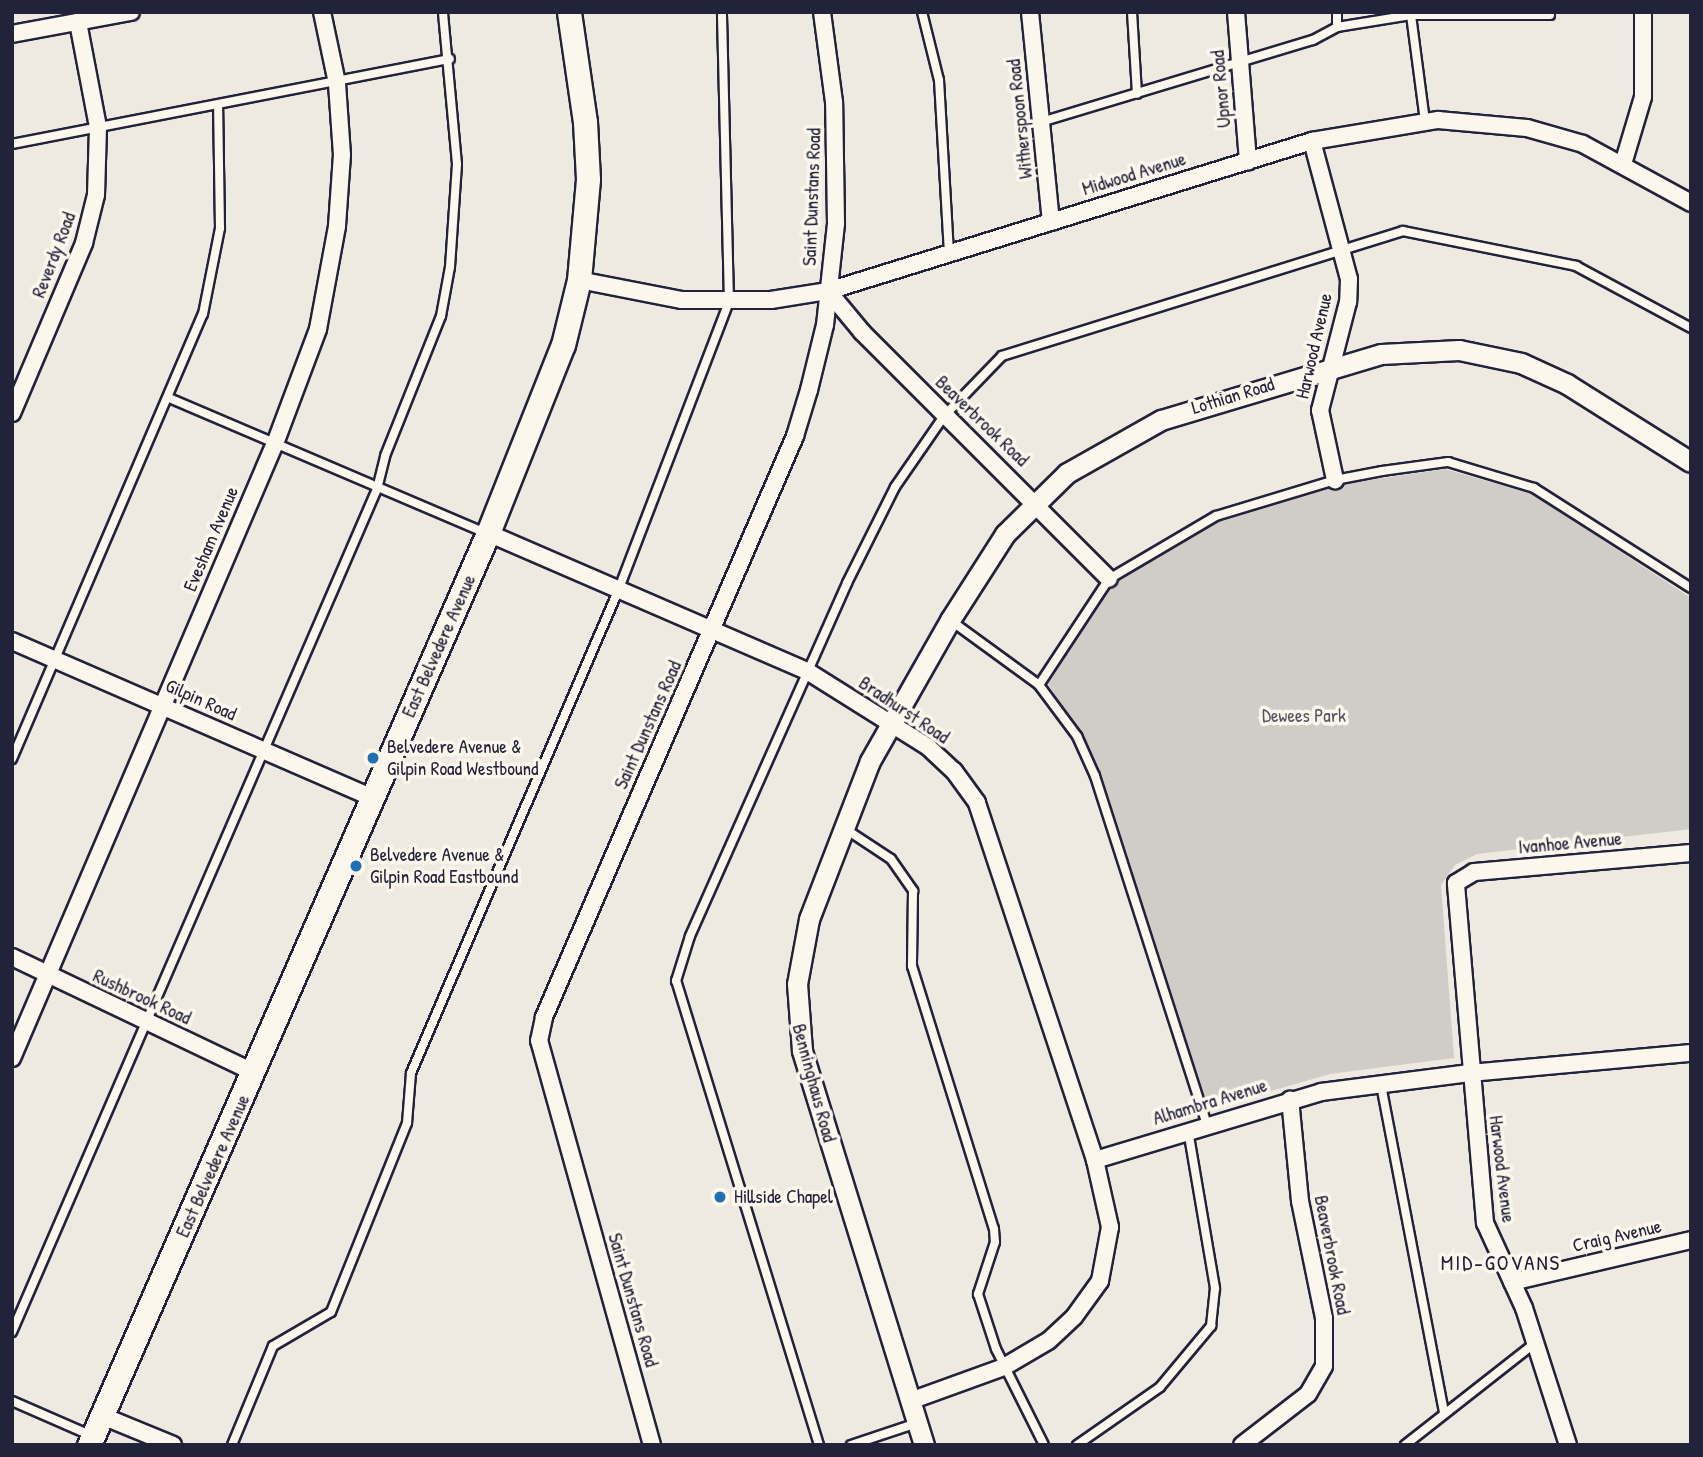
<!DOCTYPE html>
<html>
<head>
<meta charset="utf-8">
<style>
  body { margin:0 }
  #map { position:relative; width:1703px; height:1457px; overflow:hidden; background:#eeeae2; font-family:"Patrick Hand",sans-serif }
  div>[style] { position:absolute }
  .green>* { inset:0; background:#d0cdc9 }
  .roads { filter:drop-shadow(2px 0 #22223b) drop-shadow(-2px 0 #22223b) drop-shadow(0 2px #22223b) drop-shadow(0 -2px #22223b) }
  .service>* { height:8px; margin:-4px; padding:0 4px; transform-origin:4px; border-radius:4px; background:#fbf7ec }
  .minor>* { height:16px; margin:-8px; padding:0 8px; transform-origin:8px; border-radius:8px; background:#fbf7ec }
  .tertiary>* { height:19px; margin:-9.5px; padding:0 9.5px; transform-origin:9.5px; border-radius:9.5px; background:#fbf7ec }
  .secondary>* { height:23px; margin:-11.5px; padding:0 11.5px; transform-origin:11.5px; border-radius:11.5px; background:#fbf7ec }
  .dots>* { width:19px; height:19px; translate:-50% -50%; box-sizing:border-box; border:4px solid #fbf7ec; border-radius:50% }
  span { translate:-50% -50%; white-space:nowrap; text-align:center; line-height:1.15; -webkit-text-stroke:7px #fbf7ec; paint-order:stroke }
  .street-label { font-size:19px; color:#22223b }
  .park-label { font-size:19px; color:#565566 }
  .poi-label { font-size:19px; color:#22223b }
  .left { translate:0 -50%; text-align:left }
  .neighbourhood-label { font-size:21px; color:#22223b; letter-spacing:2px }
  .frame { position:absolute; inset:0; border:14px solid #22223b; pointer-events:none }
</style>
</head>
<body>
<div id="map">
  <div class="green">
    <div style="clip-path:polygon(1445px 469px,1532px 494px,1691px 598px,1691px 829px,1477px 854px,1455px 865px,1441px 885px,1454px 1058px,1330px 1074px,1208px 1109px,1106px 794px,1074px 723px,1048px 684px,1111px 585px,1217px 521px,1336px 485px)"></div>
  </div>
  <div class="roads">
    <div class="service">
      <div style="left:922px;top:12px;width:70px;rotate:76deg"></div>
      <div style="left:939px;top:80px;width:173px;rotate:86.7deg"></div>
      <div style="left:1132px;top:12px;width:82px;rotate:86.5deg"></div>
      <div style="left:1411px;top:15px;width:139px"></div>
      <div style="left:1337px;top:27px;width:75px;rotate:-9.2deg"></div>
      <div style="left:1411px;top:15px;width:107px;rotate:82.5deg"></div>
      <div style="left:1041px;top:122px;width:284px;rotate:-16.8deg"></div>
      <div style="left:1313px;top:40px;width:27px;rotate:-28deg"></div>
      <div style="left:1337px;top:27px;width:15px;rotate:-90deg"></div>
      <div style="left:12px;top:144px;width:446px;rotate:-11deg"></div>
      <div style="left:169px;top:398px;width:345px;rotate:23.1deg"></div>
      <div style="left:950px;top:620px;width:110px;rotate:36.1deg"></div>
      <div style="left:1039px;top:685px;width:64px;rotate:53.3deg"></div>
      <div style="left:1077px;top:736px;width:44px;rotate:65.8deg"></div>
      <div style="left:1095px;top:776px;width:367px;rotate:72.2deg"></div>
      <div style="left:1039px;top:685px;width:127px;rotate:-56.6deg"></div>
      <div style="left:1109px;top:579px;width:124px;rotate:-30.5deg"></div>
      <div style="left:1216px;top:516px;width:124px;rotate:-16.8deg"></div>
      <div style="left:1335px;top:480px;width:48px;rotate:-10.8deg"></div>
      <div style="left:1382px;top:471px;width:67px;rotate:-7.8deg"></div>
      <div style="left:1448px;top:462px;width:90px;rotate:16.8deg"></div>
      <div style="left:1534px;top:488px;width:186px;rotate:32.5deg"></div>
      <div style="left:12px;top:759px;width:484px;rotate:-66.8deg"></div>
      <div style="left:203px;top:314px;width:88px;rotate:-78.8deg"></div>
      <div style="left:220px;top:228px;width:122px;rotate:-90.9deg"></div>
      <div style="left:844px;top:828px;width:56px;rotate:33.4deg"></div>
      <div style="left:891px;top:859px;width:39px;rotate:55deg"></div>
      <div style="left:913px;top:891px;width:75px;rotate:90.8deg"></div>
      <div style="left:912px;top:966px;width:275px;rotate:72.7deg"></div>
      <div style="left:994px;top:1229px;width:13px;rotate:86deg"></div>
      <div style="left:995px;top:1242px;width:55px;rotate:108.1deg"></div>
      <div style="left:978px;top:1294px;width:58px;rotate:71.9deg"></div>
      <div style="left:996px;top:1349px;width:107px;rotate:63.4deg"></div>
      <div style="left:1381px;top:1085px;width:333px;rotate:79.1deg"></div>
      <div style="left:12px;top:1332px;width:919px;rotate:-66.59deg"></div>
      <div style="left:377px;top:489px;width:34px;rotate:-76deg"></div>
      <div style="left:385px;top:456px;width:151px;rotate:-68.2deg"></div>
      <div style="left:441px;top:316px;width:50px;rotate:-79.6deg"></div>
      <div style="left:450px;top:267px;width:103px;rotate:-86.1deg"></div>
      <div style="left:457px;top:164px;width:153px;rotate:-95.3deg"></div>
      <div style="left:12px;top:1401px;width:85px;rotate:23.6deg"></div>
      <div style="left:232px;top:1445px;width:107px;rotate:-67.5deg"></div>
      <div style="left:273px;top:1346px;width:67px;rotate:-30.4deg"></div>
      <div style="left:331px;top:1312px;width:204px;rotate:-68.1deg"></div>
      <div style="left:407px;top:1123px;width:50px;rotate:-85.4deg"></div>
      <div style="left:411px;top:1073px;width:525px;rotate:-66.76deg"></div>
      <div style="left:618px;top:591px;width:310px;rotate:-69deg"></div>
      <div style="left:729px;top:302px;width:290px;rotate:-91.4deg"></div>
      <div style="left:819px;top:1445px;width:486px;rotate:-107.1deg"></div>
      <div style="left:676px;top:981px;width:47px;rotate:-72.7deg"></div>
      <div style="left:690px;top:936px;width:386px;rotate:-66deg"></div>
      <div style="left:847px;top:583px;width:107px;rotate:-63.4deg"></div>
      <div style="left:895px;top:487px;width:86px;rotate:-55.4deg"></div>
      <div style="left:944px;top:416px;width:83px;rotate:-46deg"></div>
      <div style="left:1002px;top:356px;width:420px;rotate:-17.3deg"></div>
      <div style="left:1403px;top:231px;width:177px;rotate:11.4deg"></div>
      <div style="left:1576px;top:266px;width:131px;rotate:28.3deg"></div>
      <div style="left:851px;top:1445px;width:70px;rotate:-18.4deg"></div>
      <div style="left:1077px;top:1445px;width:101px;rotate:-34.9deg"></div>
      <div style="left:1160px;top:1387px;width:80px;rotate:-50.1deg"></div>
      <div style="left:1211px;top:1326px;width:38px;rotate:-84deg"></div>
      <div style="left:1215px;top:1288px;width:160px;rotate:-99.7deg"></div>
      <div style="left:1405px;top:1445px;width:165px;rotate:-38.1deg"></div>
    </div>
    <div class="minor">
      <div style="left:1030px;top:12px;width:211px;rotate:84.3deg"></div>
      <div style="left:1236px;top:12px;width:150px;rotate:85.4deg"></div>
      <div style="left:12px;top:34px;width:121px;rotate:-10.5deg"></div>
      <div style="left:1312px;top:141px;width:143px;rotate:75deg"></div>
      <div style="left:1349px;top:279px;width:23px;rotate:92deg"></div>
      <div style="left:1348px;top:302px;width:112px;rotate:104.5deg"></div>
      <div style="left:1320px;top:410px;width:72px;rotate:77.9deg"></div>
      <div style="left:1623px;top:164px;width:70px;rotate:-73.4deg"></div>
      <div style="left:1643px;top:97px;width:85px;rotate:-90deg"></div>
      <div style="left:579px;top:280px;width:105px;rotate:11deg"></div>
      <div style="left:682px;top:300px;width:89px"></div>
      <div style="left:771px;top:300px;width:58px;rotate:-9deg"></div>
      <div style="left:828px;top:291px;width:507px;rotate:-17.22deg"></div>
      <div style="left:1312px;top:141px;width:128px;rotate:-9.5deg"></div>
      <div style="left:1438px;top:120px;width:89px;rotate:5.1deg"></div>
      <div style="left:1527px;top:128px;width:58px;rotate:15.9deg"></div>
      <div style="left:1583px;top:144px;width:123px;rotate:28.6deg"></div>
      <div style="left:828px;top:291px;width:53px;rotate:50.3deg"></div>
      <div style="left:862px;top:332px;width:349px;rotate:45deg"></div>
      <div style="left:12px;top:413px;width:185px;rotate:-67deg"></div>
      <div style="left:84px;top:243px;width:49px;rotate:-76deg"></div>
      <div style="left:96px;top:195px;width:68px;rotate:-88.3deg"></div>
      <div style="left:98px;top:127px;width:107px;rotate:-100.8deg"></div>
      <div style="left:488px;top:533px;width:348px;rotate:23.4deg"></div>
      <div style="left:807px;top:671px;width:143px;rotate:32.1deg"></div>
      <div style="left:928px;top:747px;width:35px;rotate:43deg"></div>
      <div style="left:954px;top:771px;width:39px;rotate:54deg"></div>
      <div style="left:977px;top:803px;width:376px;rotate:71.7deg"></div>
      <div style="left:1095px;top:1160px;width:69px;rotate:77.4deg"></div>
      <div style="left:1110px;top:1227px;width:55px;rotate:100.5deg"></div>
      <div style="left:1100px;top:1281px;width:44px;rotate:125.8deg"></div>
      <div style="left:1074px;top:1317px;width:35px;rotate:137deg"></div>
      <div style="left:1048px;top:1341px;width:51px;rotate:149.4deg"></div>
      <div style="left:1004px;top:1367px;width:100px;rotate:160.1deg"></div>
      <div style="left:12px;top:641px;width:394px;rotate:23.5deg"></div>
      <div style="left:12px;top:957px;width:269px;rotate:25.5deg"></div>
      <div style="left:12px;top:1058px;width:671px;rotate:-66.84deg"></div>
      <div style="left:276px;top:441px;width:120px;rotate:-69.4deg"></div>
      <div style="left:318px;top:329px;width:105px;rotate:-79.5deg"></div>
      <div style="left:337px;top:226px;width:71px;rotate:-86deg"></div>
      <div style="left:342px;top:155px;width:72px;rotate:-94deg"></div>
      <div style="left:337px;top:83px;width:73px;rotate:-101.9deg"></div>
      <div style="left:1095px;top:1160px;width:236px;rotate:-16.7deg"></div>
      <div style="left:1321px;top:1092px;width:150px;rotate:-7.3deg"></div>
      <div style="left:1470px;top:1073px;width:222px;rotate:-5.2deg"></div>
      <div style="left:1512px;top:1282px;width:184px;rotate:-13.2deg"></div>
      <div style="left:100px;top:1415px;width:79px;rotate:22.3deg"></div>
      <div style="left:652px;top:1445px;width:420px;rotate:-105.6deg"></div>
      <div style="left:539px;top:1041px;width:25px;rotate:-78deg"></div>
      <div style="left:544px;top:1017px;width:633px;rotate:-66.63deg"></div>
      <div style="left:795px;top:436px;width:48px;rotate:-73.1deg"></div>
      <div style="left:809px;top:390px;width:67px;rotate:-76.2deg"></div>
      <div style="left:825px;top:325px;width:103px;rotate:-83.8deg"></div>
      <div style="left:836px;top:223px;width:121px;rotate:-90.9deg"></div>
      <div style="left:834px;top:102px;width:91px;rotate:-97.6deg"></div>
      <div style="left:1242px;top:1445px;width:83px;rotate:-37.7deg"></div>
      <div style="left:1308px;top:1394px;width:32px;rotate:-60deg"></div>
      <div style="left:1324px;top:1366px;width:48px;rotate:-90deg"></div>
      <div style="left:1324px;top:1318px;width:119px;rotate:-101.6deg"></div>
      <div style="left:1300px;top:1201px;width:102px;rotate:-95.6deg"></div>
      <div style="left:1568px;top:1445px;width:144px;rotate:-107.8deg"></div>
      <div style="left:1524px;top:1308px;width:94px;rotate:-114.6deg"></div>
      <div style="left:1485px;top:1223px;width:341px;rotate:-94.9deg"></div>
      <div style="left:1456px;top:883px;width:21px;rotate:-31deg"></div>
      <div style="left:1474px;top:872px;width:218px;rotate:-5deg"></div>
    </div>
    <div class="tertiary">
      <div style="left:924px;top:1445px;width:413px;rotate:-107.2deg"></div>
      <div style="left:802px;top:1050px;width:66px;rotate:-94.3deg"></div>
      <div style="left:797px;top:984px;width:66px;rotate:-79.5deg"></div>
      <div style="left:809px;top:919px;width:169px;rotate:-68.9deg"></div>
      <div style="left:870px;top:761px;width:162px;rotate:-60.4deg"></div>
      <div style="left:950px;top:620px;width:102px;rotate:-57.4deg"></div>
      <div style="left:1005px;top:534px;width:87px;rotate:-44.5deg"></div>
      <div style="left:1067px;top:473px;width:108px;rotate:-29.4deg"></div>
      <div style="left:1161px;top:420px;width:230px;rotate:-16.7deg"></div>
      <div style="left:1381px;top:354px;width:78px;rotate:-2.9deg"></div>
      <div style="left:1459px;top:350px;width:63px;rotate:11.8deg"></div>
      <div style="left:1521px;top:363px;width:51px;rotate:24.5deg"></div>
      <div style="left:1567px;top:384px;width:146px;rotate:32.2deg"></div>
    </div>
    <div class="secondary">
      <div style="left:89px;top:1445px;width:995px;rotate:-66.37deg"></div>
      <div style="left:488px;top:533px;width:202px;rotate:-68.3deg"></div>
      <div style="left:563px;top:345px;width:67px;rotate:-76.2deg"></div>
      <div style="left:579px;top:280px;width:101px;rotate:-84.9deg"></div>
      <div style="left:588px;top:179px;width:57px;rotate:-93deg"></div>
      <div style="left:585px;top:122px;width:111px;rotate:-98.3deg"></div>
    </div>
  </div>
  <div class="dots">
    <div style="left:373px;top:758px;background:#1f6fb2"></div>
    <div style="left:356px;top:866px;background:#1f6fb2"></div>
    <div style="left:720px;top:1197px;background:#1f6fb2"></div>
  </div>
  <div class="street-label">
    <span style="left:1221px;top:89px;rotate:-95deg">Upnor Road</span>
    <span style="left:1020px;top:119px;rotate:-96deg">Witherspoon Road</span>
    <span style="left:1134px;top:174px;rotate:-17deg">Midwood Avenue</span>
    <span style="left:812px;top:197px;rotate:-88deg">Saint Dunstans Road</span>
    <span style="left:54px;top:255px;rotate:-69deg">Reverdy Road</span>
    <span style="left:1314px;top:346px;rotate:-77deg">Harwood Avenue</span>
    <span style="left:1233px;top:396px;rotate:-17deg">Lothian Road</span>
    <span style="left:982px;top:421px;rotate:44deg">Beaverbrook Road</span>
    <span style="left:211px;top:539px;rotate:-67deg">Evesham Avenue</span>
    <span style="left:439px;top:646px;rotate:-66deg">East Belvedere Avenue</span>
    <span style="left:201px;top:700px;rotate:24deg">Gilpin Road</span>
    <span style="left:904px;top:710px;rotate:34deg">Bradhurst Road</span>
    <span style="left:648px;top:725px;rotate:-66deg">Saint Dunstans Road</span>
    <span style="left:1570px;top:843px;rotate:-5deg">Ivanhoe Avenue</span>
    <span style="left:142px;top:997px;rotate:25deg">Rushbrook Road</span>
    <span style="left:814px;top:1083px;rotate:75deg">Benninghaus Road</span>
    <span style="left:1210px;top:1102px;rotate:-17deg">Alhambra Avenue</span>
    <span style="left:213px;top:1166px;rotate:-66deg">East Belvedere Avenue</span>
    <span style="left:1502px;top:1169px;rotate:83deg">Harwood Avenue</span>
    <span style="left:1617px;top:1236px;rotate:-13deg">Craig Avenue</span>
    <span style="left:1332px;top:1255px;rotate:79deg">Beaverbrook Road</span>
    <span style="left:633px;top:1300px;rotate:74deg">Saint Dunstans Road</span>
  </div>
  <div class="park-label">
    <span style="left:1304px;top:716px">Dewees Park</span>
  </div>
  <div class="poi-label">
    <span class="left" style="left:387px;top:758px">Belvedere Avenue &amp;<br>Gilpin Road Westbound</span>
    <span class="left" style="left:370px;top:866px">Belvedere Avenue &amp;<br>Gilpin Road Eastbound</span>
    <span class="left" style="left:734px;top:1197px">Hillside Chapel</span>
  </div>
  <div class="neighbourhood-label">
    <span style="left:1501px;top:1263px">MID-GOVANS</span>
  </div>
  <div class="frame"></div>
</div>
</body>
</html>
